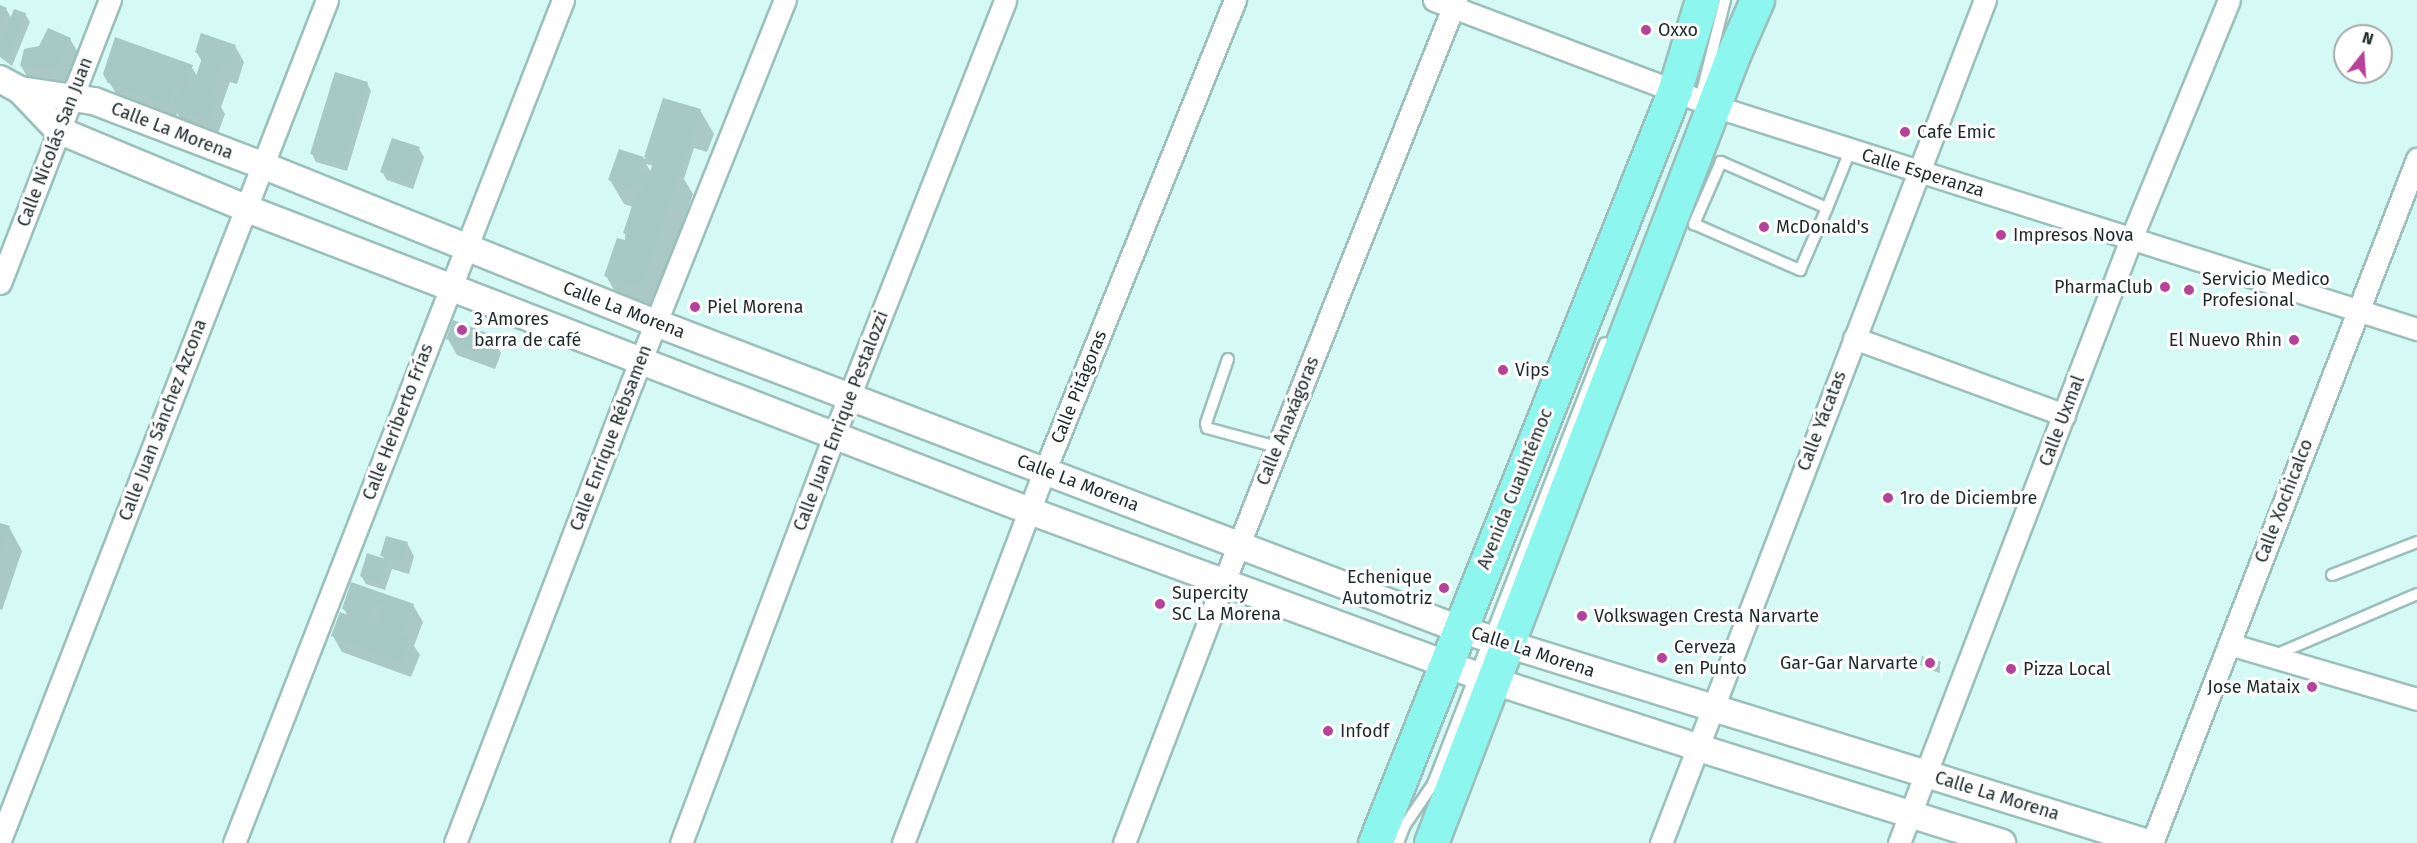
<!DOCTYPE html>
<html>
<head>
<meta charset="utf-8">
<style>
  body { margin:0 }
  #map { position:relative; width:2417px; height:843px; overflow:hidden; background:#d5faf6; font-family:"Fira Sans",sans-serif }
  div>[style] { position:absolute }
  .shadow>* { inset:0; background:#0003 }
  .building>* { inset:0; background:#a6c9c6 }
  .roads { filter:drop-shadow(2px 0 #9cbfbb) drop-shadow(-2px 0 #9cbfbb) drop-shadow(0 2px #9cbfbb) drop-shadow(0 -2px #9cbfbb) }
  .service>* { height:10px; margin:-5px; padding:0 5px; transform-origin:5px; border-radius:5px; background:#fff }
  .minor>* { height:21px; margin:-10.5px; padding:0 10.5px; transform-origin:10.5px; border-radius:10.5px; background:#fff }
  .tertiary>* { height:26px; margin:-13px; padding:0 13px; transform-origin:13px; border-radius:13px; background:#fff }
  .primary>* { height:33px; margin:-16.5px; padding:0 16.5px; transform-origin:16.5px; border-radius:16.5px; background:#8cf6ef }
  .dots>* { width:16px; height:16px; translate:-50% -50%; box-sizing:border-box; border:3px solid #fff; border-radius:50% }
  span { translate:-50% -50%; white-space:nowrap; text-align:center; line-height:1.15; -webkit-text-stroke:6px #fff; paint-order:stroke }
  .poi-label { font-size:18px; color:#1e2b2a }
  .left { translate:0 -50%; text-align:left }
  .right { translate:-100% -50%; text-align:right }
  .street-label { font-size:18px; color:#1e2b2a }
  .north { position:absolute; left:2333px; top:24px; width:60px; height:60px; box-sizing:border-box; background:#fff; border:2px solid #a5aaaa; border-radius:50%; rotate:17deg; font-size:16px; font-weight:700; line-height:24px; text-align:center; color:#1e2b2a }
  .north::after { content:''; display:block; margin:auto; width:21px; height:27px; background:#b7429a; clip-path:polygon(50% 0,100% 100%,50% 72%,0 100%) }
</style>
</head>
<body>
<div id="map">
  <div class="shadow">
    <div style="clip-path:polygon(0 7px,6px 9px,12px 19px,25px 14px,30px 22px,12px 66px,0 57px)"></div>
    <div style="clip-path:polygon(70px 39px,80px 56px,73px 71px,62px 85px,31px 83px,21px 66px,25px 51px)"></div>
    <div style="clip-path:polygon(235px 46px,244px 62px,237px 84px,230px 82px,221px 107px,225px 114px,217px 136px,183px 124px,177px 113px,176px 117px,117px 95px,104px 74px,191px 66px,197px 76px,202px 62px,196px 51px)"></div>
    <div style="clip-path:polygon(367px 83px,371px 91px,347px 171px,316px 162px,312px 154px)"></div>
    <div style="clip-path:polygon(evenodd,664px 99px,700px 110px,714px 134px,707px 152px,694px 148px,684px 179px,693px 194px,668px 267px,661px 308px,624px 307px,606px 276px,626px 242px,625px 233px,633px 207px,624px 204px,610px 180px,620px 151px,645px 159px,664px 99px,646px 164px,654px 166px,651px 172px,646px 164px)"></div>
    <div style="clip-path:polygon(419px 149px,424px 157px,413px 189px,387px 180px,382px 172px)"></div>
    <div style="clip-path:polygon(491px 336px,501px 353px,495px 369px,457px 355px,448px 339px)"></div>
    <div style="clip-path:polygon(0 524px,9px 527px,22px 551px,2px 610px,0 609px)"></div>
    <div style="clip-path:polygon(407px 543px,414px 556px,409px 574px,392px 569px,385px 590px,366px 584px,361px 576px,385px 561px,382px 555px)"></div>
    <div style="clip-path:polygon(352px 584px,413px 605px,423px 622px,414px 646px,420px 655px,411px 677px,342px 652px,333px 636px,348px 616px,344px 609px)"></div>
    <div style="clip-path:polygon(1940px 663px,1940px 673px,1924px 668px,1922px 664px)"></div>
  </div>
  <div class="building">
    <div style="clip-path:polygon(0 5px,7px 8px,0 26px)"></div>
    <div style="clip-path:polygon(14px 9px,26px 13px,8px 58px,0 55px,0 44px)"></div>
    <div style="clip-path:polygon(48px 28px,71px 38px,64px 54px,52px 69px,20px 66px,24px 49px,39px 46px)"></div>
    <div style="clip-path:polygon(201px 33px,236px 45px,227px 69px,220px 66px,211px 94px,216px 96px,208px 120px,172px 108px,181px 84px,192px 88px,203px 55px,195px 52px)"></div>
    <div style="clip-path:polygon(115px 37px,193px 65px,186px 83px,178px 80px,169px 105px,108px 83px,103px 74px)"></div>
    <div style="clip-path:polygon(335px 72px,368px 82px,343px 164px,310px 154px)"></div>
    <div style="clip-path:polygon(663px 98px,701px 109px,644px 277px,639px 283px,629px 284px,604px 276px,617px 238px,625px 240px,626px 234px,623px 233px,637px 191px,642px 193px,646px 184px,637px 181px,634px 189px,608px 180px,619px 149px,644px 157px,639px 172px,649px 175px,654px 160px,644px 157px)"></div>
    <div style="clip-path:polygon(392px 138px,420px 147px,408px 182px,380px 172px)"></div>
    <div style="clip-path:polygon(453px 320px,492px 335px,486px 354px,446px 339px)"></div>
    <div style="clip-path:polygon(0 523px,10px 526px,0 554px)"></div>
    <div style="clip-path:polygon(386px 536px,408px 542px,402px 562px,380px 556px)"></div>
    <div style="clip-path:polygon(367px 553px,388px 560px,380px 583px,360px 576px)"></div>
    <div style="clip-path:polygon(351px 582px,414px 604px,404px 632px,377px 623px,383px 606px,373px 603px,367px 618px,342px 609px)"></div>
    <div style="clip-path:polygon(340px 612px,411px 638px,402px 662px,331px 636px)"></div>
    <div style="clip-path:polygon(1922px 656px,1941px 662px,1938px 670px,1920px 665px)"></div>
  </div>
  <div class="roads">
    <div class="service">
      <div style="left:1701px;top:96px;width:99px;rotate:-76deg"></div>
      <div style="left:1827px;top:208px;width:116px;rotate:-156.5deg"></div>
      <div style="left:1721px;top:162px;width:68px;rotate:113.5deg"></div>
      <div style="left:1694px;top:224px;width:116px;rotate:23.5deg"></div>
      <div style="left:1800px;top:270px;width:68px;rotate:-66.5deg"></div>
      <div style="left:1827px;top:208px;width:61px;rotate:-68deg"></div>
      <div style="left:1228px;top:359px;width:68px;rotate:109deg"></div>
      <div style="left:1206px;top:423px;width:5px;rotate:79deg"></div>
      <div style="left:1207px;top:428px;width:73px;rotate:15.2deg"></div>
      <div style="left:2332px;top:575px;width:91px;rotate:-21.2deg"></div>
      <div style="left:2275px;top:655px;width:155px;rotate:-23.2deg"></div>
      <div style="left:1398px;top:843px;width:19px;rotate:-69deg"></div>
      <div style="left:1405px;top:825px;width:50px;rotate:-55.7deg"></div>
      <div style="left:1433px;top:784px;width:473px;rotate:-68.7deg"></div>
    </div>
    <div class="minor">
      <div style="left:1434px;top:0;width:299px;rotate:20.7deg"></div>
      <div style="left:1714px;top:106px;width:738px;rotate:17.6deg"></div>
      <div style="left:0;top:283px;width:304px;rotate:-68.8deg"></div>
      <div style="left:1854px;top:338px;width:224px;rotate:20.1deg"></div>
      <div style="left:2229px;top:644px;width:196px;rotate:16.3deg"></div>
      <div style="left:0;top:840px;width:901px;rotate:-68.73deg"></div>
      <div style="left:234px;top:843px;width:905px;rotate:-68.68deg"></div>
      <div style="left:455px;top:843px;width:494px;rotate:-69deg"></div>
      <div style="left:632px;top:382px;width:412px;rotate:-68.2deg"></div>
      <div style="left:681px;top:843px;width:436px;rotate:-69.4deg"></div>
      <div style="left:834px;top:435px;width:467px;rotate:-68.5deg"></div>
      <div style="left:903px;top:843px;width:399px;rotate:-69.2deg"></div>
      <div style="left:1045px;top:470px;width:507px;rotate:-67.99deg"></div>
      <div style="left:1124px;top:843px;width:277px;rotate:-69.1deg"></div>
      <div style="left:1223px;top:584px;width:629px;rotate:-68.25deg"></div>
      <div style="left:1661px;top:843px;width:903px;rotate:-68.98deg"></div>
      <div style="left:1899px;top:843px;width:647px;rotate:-68.99deg"></div>
      <div style="left:2131px;top:239px;width:258px;rotate:-67.7deg"></div>
      <div style="left:2152px;top:843px;width:734px;rotate:-68.82deg"></div>
    </div>
    <div class="tertiary">
      <div style="left:0;top:79px;width:23px;rotate:29deg"></div>
      <div style="left:20px;top:90px;width:55px;rotate:46.5deg"></div>
      <div style="left:58px;top:130px;width:203px;rotate:22.6deg"></div>
      <div style="left:245px;top:208px;width:841px;rotate:21.11deg"></div>
      <div style="left:1030px;top:511px;width:474px;rotate:20.2deg"></div>
      <div style="left:1475px;top:675px;width:232px;rotate:18deg"></div>
      <div style="left:1696px;top:747px;width:321px;rotate:17.4deg"></div>
      <div style="left:20px;top:90px;width:75px;rotate:8.5deg"></div>
      <div style="left:94px;top:101px;width:180px;rotate:20.9deg"></div>
      <div style="left:262px;top:165px;width:424px;rotate:21.9deg"></div>
      <div style="left:656px;top:323px;width:859px;rotate:20.86deg"></div>
      <div style="left:1459px;top:629px;width:721px;rotate:17.25deg"></div>
    </div>
    <div class="primary">
      <div style="left:1375px;top:843px;width:808px;rotate:-68.29deg"></div>
      <div style="left:1674px;top:92px;width:96px;rotate:-73.1deg"></div>
      <div style="left:1431px;top:843px;width:844px;rotate:-69.03deg"></div>
      <div style="left:1733px;top:55px;width:60px;rotate:-66.4deg"></div>
    </div>
  </div>
  <div class="dots">
    <div style="left:1646px;top:30px;background:#b7429a"></div>
    <div style="left:1905px;top:132px;background:#b7429a"></div>
    <div style="left:1764px;top:227px;background:#b7429a"></div>
    <div style="left:2001px;top:235px;background:#b7429a"></div>
    <div style="left:2165px;top:287px;background:#b7429a"></div>
    <div style="left:2189px;top:290px;background:#b7429a"></div>
    <div style="left:695px;top:307px;background:#b7429a"></div>
    <div style="left:462px;top:330px;background:#b7429a"></div>
    <div style="left:2294px;top:340px;background:#b7429a"></div>
    <div style="left:1503px;top:370px;background:#b7429a"></div>
    <div style="left:1888px;top:498px;background:#b7429a"></div>
    <div style="left:1444px;top:588px;background:#b7429a"></div>
    <div style="left:1160px;top:604px;background:#b7429a"></div>
    <div style="left:1582px;top:616px;background:#b7429a"></div>
    <div style="left:1662px;top:658px;background:#b7429a"></div>
    <div style="left:1930px;top:663px;background:#b7429a"></div>
    <div style="left:2011px;top:669px;background:#b7429a"></div>
    <div style="left:2312px;top:687px;background:#b7429a"></div>
    <div style="left:1328px;top:731px;background:#b7429a"></div>
  </div>
  <div class="poi-label">
    <span class="left" style="left:1658px;top:30px">Oxxo</span>
    <span class="left" style="left:1917px;top:132px">Cafe Emic</span>
    <span class="left" style="left:1776px;top:227px">McDonald's</span>
    <span class="left" style="left:2013px;top:235px">Impresos Nova</span>
    <span class="left" style="left:2202px;top:290px">Servicio Medico<br>Profesional</span>
    <span class="right" style="left:2153px;top:287px">PharmaClub</span>
    <span class="left" style="left:707px;top:307px">Piel Morena</span>
    <span class="left" style="left:474px;top:330px">3 Amores<br>barra de café</span>
    <span class="right" style="left:2282px;top:340px">El Nuevo Rhin</span>
    <span class="left" style="left:1515px;top:370px">Vips</span>
    <span class="left" style="left:1900px;top:498px">1ro de Diciembre</span>
    <span class="right" style="left:1432px;top:588px">Echenique<br>Automotriz</span>
    <span class="left" style="left:1172px;top:604px">Supercity<br>SC La Morena</span>
    <span class="left" style="left:1594px;top:616px">Volkswagen Cresta Narvarte</span>
    <span class="left" style="left:1674px;top:658px">Cerveza<br>en Punto</span>
    <span class="right" style="left:1918px;top:663px">Gar-Gar Narvarte</span>
    <span class="left" style="left:2023px;top:669px">Pizza Local</span>
    <span class="right" style="left:2300px;top:687px">Jose Mataix</span>
    <span class="left" style="left:1340px;top:731px">Infodf</span>
  </div>
  <div class="street-label">
    <span style="left:172px;top:131px;rotate:21deg">Calle La Morena</span>
    <span style="left:55px;top:142px;rotate:-69deg">Calle Nicolás San Juan</span>
    <span style="left:1923px;top:173px;rotate:17deg">Calle Esperanza</span>
    <span style="left:624px;top:310px;rotate:21deg">Calle La Morena</span>
    <span style="left:1079px;top:387px;rotate:-68deg">Calle Pitágoras</span>
    <span style="left:163px;top:420px;rotate:-69deg">Calle Juan Sánchez Azcona</span>
    <span style="left:841px;top:421px;rotate:-69deg">Calle Juan Enrique Pestalozzi</span>
    <span style="left:1288px;top:421px;rotate:-68deg">Calle Anaxágoras</span>
    <span style="left:1822px;top:421px;rotate:-69deg">Calle Yácatas</span>
    <span style="left:2062px;top:421px;rotate:-69deg">Calle Uxmal</span>
    <span style="left:398px;top:422px;rotate:-69deg">Calle Heriberto Frías</span>
    <span style="left:611px;top:438px;rotate:-69deg">Calle Enrique Rébsamen</span>
    <span style="left:1078px;top:483px;rotate:21deg">Calle La Morena</span>
    <span style="left:1515px;top:489px;rotate:-68deg">Avenida Cuauhtémoc</span>
    <span style="left:2284px;top:501px;rotate:-69deg">Calle Xochicalco</span>
    <span style="left:1533px;top:652px;rotate:18deg">Calle La Morena</span>
    <span style="left:1997px;top:796px;rotate:17deg">Calle La Morena</span>
  </div>
  <div class="north">N</div>
</div>
</body>
</html>
